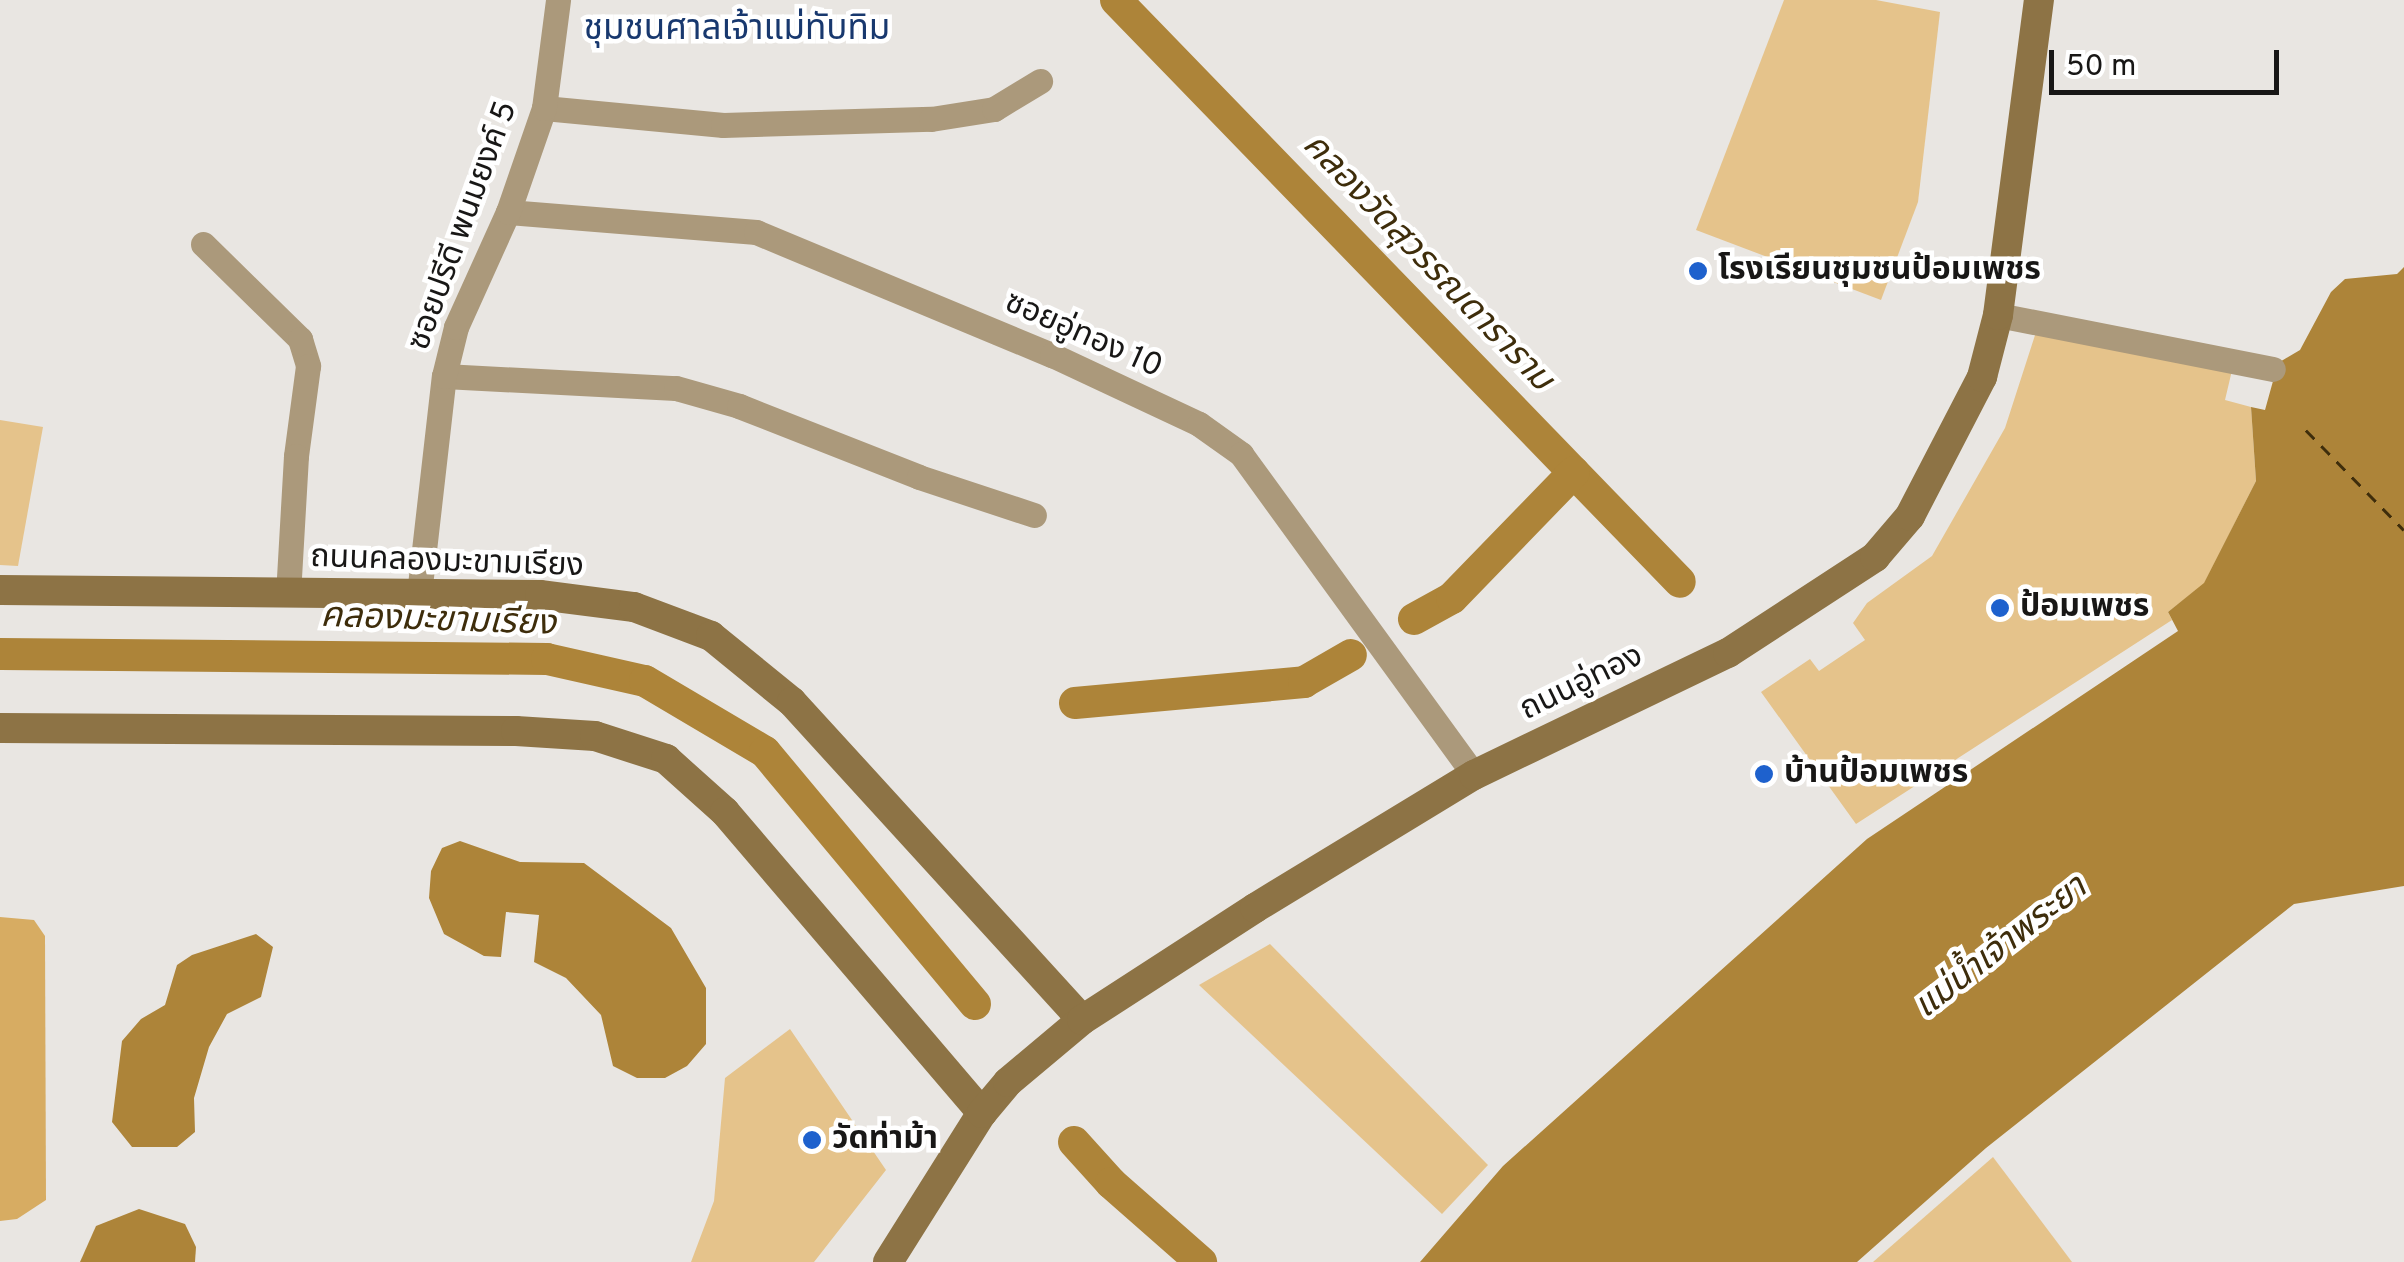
<!DOCTYPE html>
<html>
<head>
<meta charset="utf-8">
<style>
  body { margin:0 }
  #map { position:relative; width:2404px; height:1262px; overflow:hidden; background:#e9e6e2; font-family:Overpass,"Noto Sans Thai",sans-serif }
  div>[style] { position:absolute }
  .green>* { inset:0; background:#e5c38b }
  .forest>* { inset:0; background:#d7ac62 }
  .water>* { inset:0; background:#ad8439 }
  .canal>* { height:32px; margin:-16px; padding:0 16px; transform-origin:16px; border-radius:16px; background:#ad8439 }
  .ferry>* { height:2.5px; margin-top:-1.25px; transform-origin:0; background:repeating-linear-gradient(90deg,#3e2d0b 0 12px,transparent 0 22px) }
  .street>* { height:25px; margin:-12.5px; padding:0 12.5px; transform-origin:12.5px; border-radius:12.5px; background:#ab997b }
  .secondary>* { height:30px; margin:-15px; padding:0 15px; transform-origin:15px; border-radius:15px; background:#8d7345 }
  .dots>* { width:28px; height:28px; translate:-50% -50%; box-sizing:border-box; border:5px solid #fff; border-radius:50% }
  span { translate:-50% -50%; white-space:nowrap; text-align:center; line-height:1.15; -webkit-text-stroke:9px #fff; paint-order:stroke }
  .street-label { font-size:32px; color:#181716 }
  .poi-label { font-size:32px; color:#181716; font-weight:700 }
  .left { translate:0 -50%; text-align:left }
  .neighbourhood-label { font-size:35px; color:#18386e }
  .water-label { font-size:35px; color:#3e2d0b; font-style:italic }
  .scale { position:absolute; left:2049px; top:50px; width:230px; height:45px; box-sizing:border-box; border:5px solid #181716; border-top:0; padding-left:12px; font-size:30px; line-height:35px; white-space:nowrap; color:#181716; -webkit-text-stroke:8px #fff; paint-order:stroke }
</style>
</head>
<body>
<div id="map">
  <div class="green">
    <div style="clip-path:polygon(1784px 0,1876px 0,1940px 12px,1918px 202px,1881px 300px,1696px 230px)"></div>
    <div style="clip-path:polygon(2036px 332px,2233px 366px,2225px 400px,2251px 407px,2256px 481px,2204px 584px,2168px 612px,2172px 620px,1856px 824px,1761px 692px,1810px 659px,1819px 671px,1865px 640px,1853px 623px,1867px 603px,1932px 556px,2005px 428px)"></div>
    <div style="clip-path:polygon(0 420px,43px 427px,18px 566px,0 565px)"></div>
    <div style="clip-path:polygon(1270px 944px,1488px 1165px,1442px 1214px,1199px 985px)"></div>
    <div style="clip-path:polygon(790px 1029px,886px 1170px,814px 1262px,691px 1262px,714px 1201px,725px 1078px)"></div>
    <div style="clip-path:polygon(1993px 1157px,2072px 1262px,1873px 1262px)"></div>
  </div>
  <div class="forest">
    <div style="clip-path:polygon(0 917px,34px 920px,45px 936px,46px 1200px,17px 1219px,0 1221px)"></div>
  </div>
  <div class="water">
    <div style="clip-path:polygon(2404px 267px,2404px 886px,2294px 904px,1986px 1148px,1857px 1262px,1420px 1262px,1503px 1166px,1867px 839px,2178px 631px,2168px 612px,2204px 583px,2256px 481px,2251px 407px,2265px 410px,2278px 363px,2300px 350px,2331px 292px,2345px 279px,2397px 274px)"></div>
    <div style="clip-path:polygon(460px 841px,520px 862px,584px 863px,671px 928px,706px 988px,706px 1044px,687px 1066px,665px 1078px,637px 1078px,613px 1066px,601px 1015px,566px 978px,534px 962px,539px 915px,506px 912px,501px 957px,484px 956px,444px 934px,429px 898px,431px 871px,442px 848px)"></div>
    <div style="clip-path:polygon(256px 934px,273px 947px,261px 997px,227px 1014px,209px 1047px,194px 1098px,195px 1132px,177px 1147px,132px 1147px,112px 1122px,122px 1041px,141px 1019px,165px 1005px,177px 965px,192px 955px)"></div>
    <div style="clip-path:polygon(139px 1209px,185px 1224px,196px 1247px,195px 1262px,80px 1262px,96px 1226px)"></div>
  </div>
  <div class="canal">
    <div style="left:1116px;top:0;width:810px;rotate:45.9deg"></div>
    <div style="left:1414px;top:619px;width:43px;rotate:-28.9deg"></div>
    <div style="left:1452px;top:598px;width:175px;rotate:-45.9deg"></div>
    <div style="left:0;top:654px;width:547px;rotate:0.52deg"></div>
    <div style="left:547px;top:659px;width:100px;rotate:12.7deg"></div>
    <div style="left:645px;top:681px;width:139px;rotate:30.6deg"></div>
    <div style="left:765px;top:752px;width:328px;rotate:50.2deg"></div>
    <div style="left:1075px;top:703px;width:230px;rotate:-5.2deg"></div>
    <div style="left:1304px;top:682px;width:54px;rotate:-29.9deg"></div>
    <div style="left:1074px;top:1142px;width:55px;rotate:47.9deg"></div>
    <div style="left:1111px;top:1183px;width:120px;rotate:41.3deg"></div>
  </div>
  <div class="ferry">
    <div style="left:2306px;top:430px;width:140px;rotate:45.6deg"></div>
  </div>
  <div class="street">
    <div style="left:544px;top:108px;width:180px;rotate:5.4deg"></div>
    <div style="left:723px;top:125px;width:208px;rotate:-1.7deg"></div>
    <div style="left:931px;top:119px;width:64px;rotate:-9deg"></div>
    <div style="left:994px;top:109px;width:54px;rotate:-31.3deg"></div>
    <div style="left:508px;top:212px;width:249px;rotate:4.6deg"></div>
    <div style="left:756px;top:232px;width:321px;rotate:22.6deg"></div>
    <div style="left:1052px;top:355px;width:162px;rotate:25.1deg"></div>
    <div style="left:1199px;top:424px;width:52px;rotate:35.5deg"></div>
    <div style="left:1241px;top:454px;width:397px;rotate:54deg"></div>
    <div style="left:203px;top:244px;width:136px;rotate:44.4deg"></div>
    <div style="left:300px;top:339px;width:28px;rotate:73deg"></div>
    <div style="left:308px;top:366px;width:91px;rotate:97.6deg"></div>
    <div style="left:296px;top:456px;width:137px;rotate:93.3deg"></div>
    <div style="left:1998px;top:315px;width:280px;rotate:11.1deg"></div>
    <div style="left:444px;top:376px;width:232px;rotate:3deg"></div>
    <div style="left:676px;top:388px;width:66px;rotate:15.9deg"></div>
    <div style="left:739px;top:406px;width:193px;rotate:21.5deg"></div>
    <div style="left:919px;top:477px;width:121px;rotate:18.3deg"></div>
    <div style="left:419px;top:594px;width:219px;rotate:-83.5deg"></div>
    <div style="left:444px;top:376px;width:50px;rotate:-76.2deg"></div>
    <div style="left:456px;top:327px;width:126px;rotate:-65.7deg"></div>
    <div style="left:508px;top:212px;width:110px;rotate:-70.9deg"></div>
    <div style="left:544px;top:108px;width:109px;rotate:-82.6deg"></div>
  </div>
  <div class="secondary">
    <div style="left:0;top:590px;width:540px;rotate:0.53deg"></div>
    <div style="left:540px;top:595px;width:95px;rotate:7.3deg"></div>
    <div style="left:634px;top:607px;width:82px;rotate:20.6deg"></div>
    <div style="left:711px;top:636px;width:104px;rotate:39.2deg"></div>
    <div style="left:792px;top:702px;width:430px;rotate:47.6deg"></div>
    <div style="left:0;top:728px;width:516px;rotate:0.33deg"></div>
    <div style="left:516px;top:731px;width:79px;rotate:3.6deg"></div>
    <div style="left:595px;top:736px;width:75px;rotate:17.9deg"></div>
    <div style="left:666px;top:759px;width:79px;rotate:41.9deg"></div>
    <div style="left:725px;top:812px;width:396px;rotate:49.5deg"></div>
    <div style="left:888px;top:1262px;width:176px;rotate:-57.8deg"></div>
    <div style="left:982px;top:1113px;width:40px;rotate:-50deg"></div>
    <div style="left:1008px;top:1082px;width:97px;rotate:-40deg"></div>
    <div style="left:1082px;top:1020px;width:206px;rotate:-32.9deg"></div>
    <div style="left:1255px;top:908px;width:256px;rotate:-31.3deg"></div>
    <div style="left:1474px;top:775px;width:282px;rotate:-25.7deg"></div>
    <div style="left:1728px;top:653px;width:176px;rotate:-33.1deg"></div>
    <div style="left:1875px;top:557px;width:54px;rotate:-49.5deg"></div>
    <div style="left:1910px;top:516px;width:157px;rotate:-62.6deg"></div>
    <div style="left:1982px;top:377px;width:64px;rotate:-75.5deg"></div>
    <div style="left:1998px;top:315px;width:318px;rotate:-82.6deg"></div>
  </div>
  <div class="dots">
    <div style="left:1698px;top:271px;background:#1e61cd"></div>
    <div style="left:2000px;top:608px;background:#1e61cd"></div>
    <div style="left:1764px;top:774px;background:#1e61cd"></div>
    <div style="left:812px;top:1140px;background:#1e61cd"></div>
  </div>
  <div class="street-label">
    <span style="left:464px;top:226px;rotate:-70deg">ซอยปรีดี พนมยงค์ 5</span>
    <span style="left:1083px;top:336px;rotate:24deg">ซอยอู่ทอง 10</span>
    <span style="left:447px;top:563px;rotate:2deg">ถนนคลองมะขามเรียง</span>
    <span style="left:1582px;top:684px;rotate:-26deg">ถนนอู่ทอง</span>
  </div>
  <div class="poi-label">
    <span class="left" style="left:1718px;top:271px">โรงเรียนชุมชนป้อมเพชร</span>
    <span class="left" style="left:2020px;top:608px">ป้อมเพชร</span>
    <span class="left" style="left:1784px;top:774px">บ้านป้อมเพชร</span>
    <span class="left" style="left:832px;top:1140px">วัดท่าม้า</span>
  </div>
  <div class="neighbourhood-label">
    <span style="left:737px;top:30px">ชุมชนศาลเจ้าแม่ทับทิม</span>
  </div>
  <div class="water-label">
    <span style="left:1427px;top:263px;rotate:46deg">คลองวัดสุวรรณดาราราม</span>
    <span style="left:438px;top:621px;rotate:2deg">คลองมะขามเรียง</span>
    <span style="left:2001px;top:948px;rotate:-38deg">แม่น้ำเจ้าพระยา</span>
  </div>
  <div class="scale">50 m</div>
</div>
</body>
</html>
